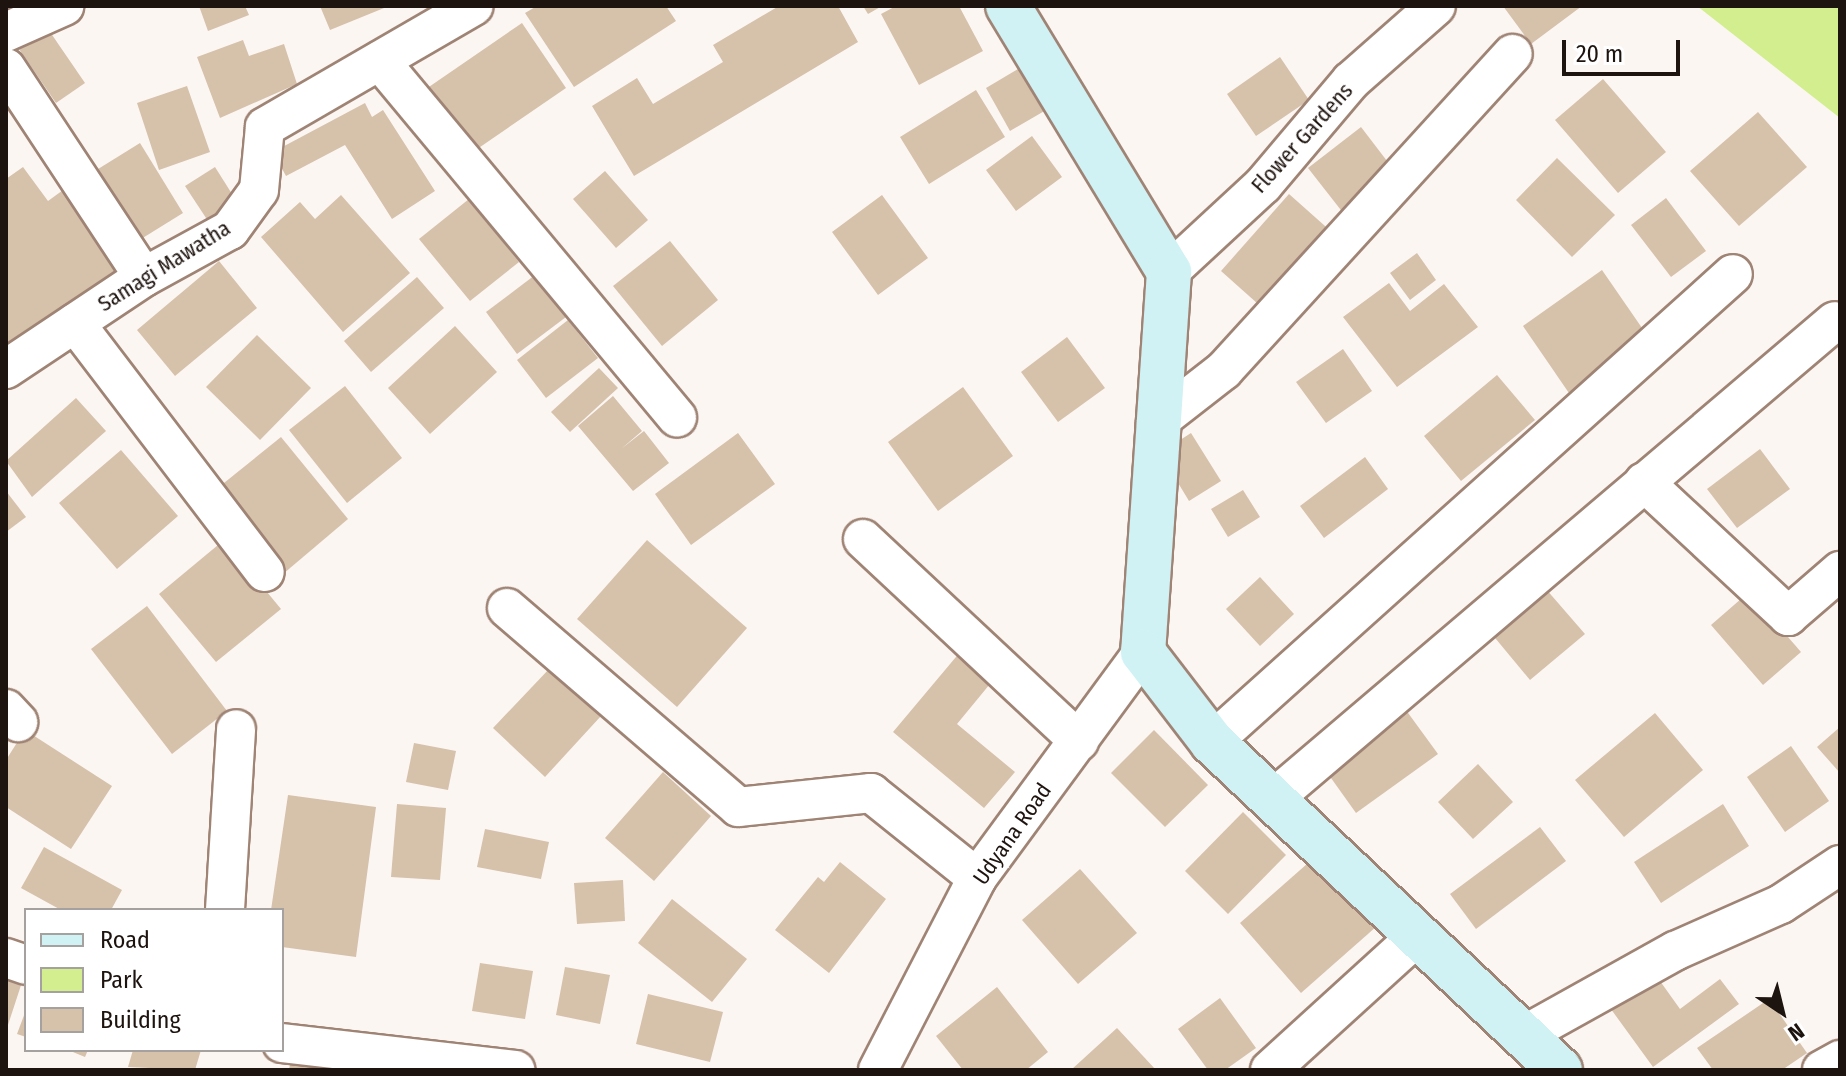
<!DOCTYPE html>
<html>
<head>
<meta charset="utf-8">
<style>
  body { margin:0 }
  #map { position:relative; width:1846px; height:1076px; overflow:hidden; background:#fcf6f3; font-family:"Fira Sans Condensed",sans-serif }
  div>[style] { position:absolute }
  .green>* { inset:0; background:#d3ee8f }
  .building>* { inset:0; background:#d6c1aa }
  .roads { filter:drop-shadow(2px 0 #9f8475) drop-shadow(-2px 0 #9f8475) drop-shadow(0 2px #9f8475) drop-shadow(0 -2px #9f8475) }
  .street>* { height:38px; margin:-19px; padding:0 19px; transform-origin:19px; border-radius:19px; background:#fff }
  .secondary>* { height:44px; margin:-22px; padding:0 22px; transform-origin:22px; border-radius:22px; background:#d0f2f4 }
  span { translate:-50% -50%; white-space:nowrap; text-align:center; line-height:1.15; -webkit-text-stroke:6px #fff; paint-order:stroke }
  .street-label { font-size:22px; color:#1e140f }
  .frame { position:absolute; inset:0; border:8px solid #1e140f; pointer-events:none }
  .legend { position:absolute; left:24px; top:908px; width:260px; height:144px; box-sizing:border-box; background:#fff; border:2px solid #a5a19f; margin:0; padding:10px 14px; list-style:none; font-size:24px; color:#1e140f }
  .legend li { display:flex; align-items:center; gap:16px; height:40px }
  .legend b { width:40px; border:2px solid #a5a19f }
  .north { position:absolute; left:1742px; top:972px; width:80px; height:80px; -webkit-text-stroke:6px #fff; paint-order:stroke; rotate:145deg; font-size:22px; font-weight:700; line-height:32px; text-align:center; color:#1e140f }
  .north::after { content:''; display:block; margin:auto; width:28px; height:36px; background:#1e140f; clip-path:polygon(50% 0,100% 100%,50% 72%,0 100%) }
  .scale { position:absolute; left:1562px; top:40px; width:118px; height:36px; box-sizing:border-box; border:4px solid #1e140f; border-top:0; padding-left:10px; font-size:24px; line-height:28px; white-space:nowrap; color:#1e140f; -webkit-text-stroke:6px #fff; paint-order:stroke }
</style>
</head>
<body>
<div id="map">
  <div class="green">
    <div style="clip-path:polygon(1697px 6px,1840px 6px,1840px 118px)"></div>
  </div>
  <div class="building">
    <div style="clip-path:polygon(199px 6px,245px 6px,249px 15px,208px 31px)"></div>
    <div style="clip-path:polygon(320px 6px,389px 6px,330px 30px)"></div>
    <div style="clip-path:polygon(537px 6px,666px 6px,676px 21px,574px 87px,525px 13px)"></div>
    <div style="clip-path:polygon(779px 6px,838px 6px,858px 42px,634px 176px,592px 106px,637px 78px,653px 104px,723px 62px,713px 45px)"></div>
    <div style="clip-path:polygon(863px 6px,882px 6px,868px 14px)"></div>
    <div style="clip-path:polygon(896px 6px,959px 6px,983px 51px,919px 85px,881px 14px)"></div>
    <div style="clip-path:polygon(1503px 6px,1582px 6px,1531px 44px)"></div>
    <div style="clip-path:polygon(522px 23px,566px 88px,467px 156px,423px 91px)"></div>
    <div style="clip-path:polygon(48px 29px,85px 83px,56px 103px,19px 49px)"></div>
    <div style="clip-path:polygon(243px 40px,249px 56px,284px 44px,297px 84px,220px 118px,197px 57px)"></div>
    <div style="clip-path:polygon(1280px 57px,1309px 100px,1256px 136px,1227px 94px)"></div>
    <div style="clip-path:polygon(1028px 63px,1053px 106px,1010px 131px,986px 88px)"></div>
    <div style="clip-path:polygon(1603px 79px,1666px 152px,1618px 193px,1555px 120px)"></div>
    <div style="clip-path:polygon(187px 86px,210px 152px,159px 170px,137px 103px)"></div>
    <div style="clip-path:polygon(976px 90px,1005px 137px,929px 184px,900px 137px)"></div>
    <div style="clip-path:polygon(365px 103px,372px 117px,383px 110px,435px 191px,392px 219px,345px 145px,286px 176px,273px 152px)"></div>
    <div style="clip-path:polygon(1758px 112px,1807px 167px,1739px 226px,1690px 171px)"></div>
    <div style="clip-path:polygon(1361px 127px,1397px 174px,1344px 214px,1308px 168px)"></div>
    <div style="clip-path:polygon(1032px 136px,1062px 177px,1016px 211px,986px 170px)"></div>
    <div style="clip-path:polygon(140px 143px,183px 213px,133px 244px,90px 174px)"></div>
    <div style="clip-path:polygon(1557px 158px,1615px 215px,1572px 257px,1516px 200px)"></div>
    <div style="clip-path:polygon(23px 167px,48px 201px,70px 185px,130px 269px,15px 352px,6px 339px,6px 179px)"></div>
    <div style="clip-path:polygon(215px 167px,239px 205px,210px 224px,185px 186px)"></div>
    <div style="clip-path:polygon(605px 171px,648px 220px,616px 248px,573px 199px)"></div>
    <div style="clip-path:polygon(1289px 194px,1334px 234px,1267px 312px,1221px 271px)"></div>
    <div style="clip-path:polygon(341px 195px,410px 273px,343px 332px,261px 237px,300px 202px,315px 219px)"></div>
    <div style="clip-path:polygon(882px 195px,928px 258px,878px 295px,832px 232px)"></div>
    <div style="clip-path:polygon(1666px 198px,1706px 251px,1671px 277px,1631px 225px)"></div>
    <div style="clip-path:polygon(469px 199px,519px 262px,470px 301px,419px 239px)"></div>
    <div style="clip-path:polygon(670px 241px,718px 300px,662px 346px,613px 286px)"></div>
    <div style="clip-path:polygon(1417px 253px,1436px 280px,1410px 300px,1390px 273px)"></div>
    <div style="clip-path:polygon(219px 261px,257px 308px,175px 376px,137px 330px)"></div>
    <div style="clip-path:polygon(1602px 270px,1651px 341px,1571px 396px,1523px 326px)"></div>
    <div style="clip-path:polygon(535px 275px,566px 317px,517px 354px,486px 312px)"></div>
    <div style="clip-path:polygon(417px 277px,444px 308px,371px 372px,344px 341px)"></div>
    <div style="clip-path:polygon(1389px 283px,1410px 311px,1444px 284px,1478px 327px,1397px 387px,1343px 317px)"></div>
    <div style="clip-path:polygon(568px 320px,598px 358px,546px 398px,517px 360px)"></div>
    <div style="clip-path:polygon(455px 326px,497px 372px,430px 434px,388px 388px)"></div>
    <div style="clip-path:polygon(257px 335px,311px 388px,260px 440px,206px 387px)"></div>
    <div style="clip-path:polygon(1067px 337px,1105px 388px,1058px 422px,1021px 372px)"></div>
    <div style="clip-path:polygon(1343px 349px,1372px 391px,1326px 423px,1296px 382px)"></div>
    <div style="clip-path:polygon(599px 368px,618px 388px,570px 432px,551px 412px)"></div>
    <div style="clip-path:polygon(1497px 375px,1535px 420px,1461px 481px,1424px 436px)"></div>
    <div style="clip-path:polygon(345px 386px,402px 458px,347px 503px,289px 430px)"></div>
    <div style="clip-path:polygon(963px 387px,1013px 456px,938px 511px,888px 442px)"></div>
    <div style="clip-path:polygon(613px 396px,642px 431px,621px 449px,644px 431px,669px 463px,633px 491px,578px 426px)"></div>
    <div style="clip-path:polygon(76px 398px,106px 431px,32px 497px,6px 461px)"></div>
    <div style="clip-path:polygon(738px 433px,775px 484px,691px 545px,655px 494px)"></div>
    <div style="clip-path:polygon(1191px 433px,1221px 481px,1189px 501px,1160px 453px)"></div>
    <div style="clip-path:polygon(281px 437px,348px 519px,283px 574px,214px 491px)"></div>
    <div style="clip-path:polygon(1760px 449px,1790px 489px,1737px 528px,1707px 489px)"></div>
    <div style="clip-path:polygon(121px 450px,178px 516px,117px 569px,59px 503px)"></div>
    <div style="clip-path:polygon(1365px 457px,1388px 489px,1324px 538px,1300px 506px)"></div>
    <div style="clip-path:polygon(1243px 490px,1260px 517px,1228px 537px,1211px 509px)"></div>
    <div style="clip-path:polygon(6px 491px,26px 517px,6px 532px)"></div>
    <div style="clip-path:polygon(224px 540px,281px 609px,216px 662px,159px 594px)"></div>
    <div style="clip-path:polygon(647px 540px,747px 628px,677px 707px,577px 619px)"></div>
    <div style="clip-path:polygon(1260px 577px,1294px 614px,1260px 646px,1226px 609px)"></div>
    <div style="clip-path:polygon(1539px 581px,1585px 634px,1530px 680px,1486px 627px)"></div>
    <div style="clip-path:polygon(1749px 592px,1801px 652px,1763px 685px,1711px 625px)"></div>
    <div style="clip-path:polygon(147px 606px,227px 711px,172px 754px,91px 649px)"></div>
    <div style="clip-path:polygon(966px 645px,999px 673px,957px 724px,1015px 772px,984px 808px,893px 732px)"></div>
    <div style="clip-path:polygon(550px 668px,601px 716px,545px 777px,493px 728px)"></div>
    <div style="clip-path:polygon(1403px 706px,1438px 754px,1356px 813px,1321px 764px)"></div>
    <div style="clip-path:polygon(1655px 713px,1703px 770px,1624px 837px,1575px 780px)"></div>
    <div style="clip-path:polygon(1840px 727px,1840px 773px,1817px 747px)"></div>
    <div style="clip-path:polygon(25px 730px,112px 786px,71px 849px,6px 807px,6px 760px)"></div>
    <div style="clip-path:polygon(1154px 730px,1208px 785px,1165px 827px,1111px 773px)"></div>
    <div style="clip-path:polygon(414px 743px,456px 751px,448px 790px,406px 782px)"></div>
    <div style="clip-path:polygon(1791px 746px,1829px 801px,1785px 832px,1747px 777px)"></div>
    <div style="clip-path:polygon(1478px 764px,1513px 802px,1473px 839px,1438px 802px)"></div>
    <div style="clip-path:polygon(663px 772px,711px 816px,654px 881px,605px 838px)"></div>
    <div style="clip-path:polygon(288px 795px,376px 807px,356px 957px,282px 947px,282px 910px,271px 910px)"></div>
    <div style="clip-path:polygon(397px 804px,446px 808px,440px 880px,391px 877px)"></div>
    <div style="clip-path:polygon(1723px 804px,1749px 846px,1661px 903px,1634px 862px)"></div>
    <div style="clip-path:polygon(1243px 812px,1286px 855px,1228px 914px,1185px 871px)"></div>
    <div style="clip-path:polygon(1540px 827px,1566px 861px,1476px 929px,1450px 894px)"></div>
    <div style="clip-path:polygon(485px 829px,549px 842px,541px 879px,477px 867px)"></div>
    <div style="clip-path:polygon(44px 847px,122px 890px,111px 910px,61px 910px,21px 888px)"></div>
    <div style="clip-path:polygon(1316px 856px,1377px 926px,1301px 993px,1240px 923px)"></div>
    <div style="clip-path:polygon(840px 862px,886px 899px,829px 973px,775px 930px,818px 877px,824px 882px)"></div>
    <div style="clip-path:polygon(1080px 869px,1137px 933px,1078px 984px,1022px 920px)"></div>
    <div style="clip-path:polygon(623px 880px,625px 921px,577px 924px,574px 883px)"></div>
    <div style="clip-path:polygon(672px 899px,747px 959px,712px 1002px,638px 943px)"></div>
    <div style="clip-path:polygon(480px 963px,533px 971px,525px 1019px,472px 1011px)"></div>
    <div style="clip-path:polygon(565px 967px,610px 975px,600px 1024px,556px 1015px)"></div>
    <div style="clip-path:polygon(6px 970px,24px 976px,7px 1028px,6px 1028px)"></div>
    <div style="clip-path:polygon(1655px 974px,1680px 1009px,1720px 979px,1739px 1004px,1653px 1067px,1600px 994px)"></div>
    <div style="clip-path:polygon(997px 987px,1048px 1052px,1026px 1070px,963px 1070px,936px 1036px)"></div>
    <div style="clip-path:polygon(648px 994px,723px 1012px,710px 1062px,636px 1044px)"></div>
    <div style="clip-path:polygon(1220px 998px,1256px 1048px,1225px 1070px,1208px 1070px,1178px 1029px)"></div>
    <div style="clip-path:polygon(1769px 999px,1807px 1053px,1782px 1070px,1713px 1070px,1697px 1048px)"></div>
    <div style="clip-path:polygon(26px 1010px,26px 1037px,17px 1034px)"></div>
    <div style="clip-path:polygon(1117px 1028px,1156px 1070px,1071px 1070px)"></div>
    <div style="clip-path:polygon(68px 1050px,88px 1050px,85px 1057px)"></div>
    <div style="clip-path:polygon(133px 1050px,201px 1050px,195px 1070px,128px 1067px)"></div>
    <div style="clip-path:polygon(291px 1058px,351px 1070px,289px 1070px)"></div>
  </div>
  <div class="roads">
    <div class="street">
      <div style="left:6px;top:32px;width:64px;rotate:-24.1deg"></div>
      <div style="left:380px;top:61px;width:464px;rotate:50.2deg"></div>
      <div style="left:6px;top:68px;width:250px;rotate:56.6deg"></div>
      <div style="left:1169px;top:272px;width:128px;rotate:-42.8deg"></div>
      <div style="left:1263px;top:185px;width:136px;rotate:-49.8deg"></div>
      <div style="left:1351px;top:81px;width:113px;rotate:-41.4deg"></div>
      <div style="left:75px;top:323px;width:313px;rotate:52.7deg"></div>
      <div style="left:6px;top:369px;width:166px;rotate:-33.7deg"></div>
      <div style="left:144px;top:277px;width:98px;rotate:-28.7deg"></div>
      <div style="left:230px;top:230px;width:49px;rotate:-54.1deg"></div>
      <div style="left:259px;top:190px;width:63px;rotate:-84.6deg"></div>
      <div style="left:265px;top:127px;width:241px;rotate:-30.1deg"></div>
      <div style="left:1156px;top:423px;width:86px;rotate:-37.9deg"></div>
      <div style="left:1224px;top:370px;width:428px;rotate:-47.6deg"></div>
      <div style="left:1644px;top:482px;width:197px;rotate:42.9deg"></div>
      <div style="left:1788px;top:616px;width:69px;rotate:-40.9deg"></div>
      <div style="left:863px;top:539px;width:296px;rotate:43.1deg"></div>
      <div style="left:507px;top:608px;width:305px;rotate:40.7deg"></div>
      <div style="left:738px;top:807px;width:134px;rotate:-6deg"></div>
      <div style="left:871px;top:793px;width:136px;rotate:38.7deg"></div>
      <div style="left:6px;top:709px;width:18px;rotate:47deg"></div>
      <div style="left:1212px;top:742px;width:700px;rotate:-41.93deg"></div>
      <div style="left:1274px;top:798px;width:736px;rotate:-40.37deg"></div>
      <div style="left:225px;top:910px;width:181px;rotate:-86.5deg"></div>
      <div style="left:6px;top:958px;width:21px;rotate:19deg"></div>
      <div style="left:1524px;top:1035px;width:173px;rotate:-29.1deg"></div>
      <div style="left:1675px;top:951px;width:116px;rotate:-23.9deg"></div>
      <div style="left:1781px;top:904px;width:71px;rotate:-33.5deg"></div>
      <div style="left:282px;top:1043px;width:235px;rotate:6.6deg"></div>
      <div style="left:878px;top:1070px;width:216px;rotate:-62.7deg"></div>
      <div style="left:977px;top:878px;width:280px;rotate:-53.7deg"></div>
      <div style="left:1270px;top:1070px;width:197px;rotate:-42.3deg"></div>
      <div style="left:1822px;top:1070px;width:21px;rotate:-29deg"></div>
    </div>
    <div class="secondary">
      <div style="left:1008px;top:6px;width:311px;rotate:58.8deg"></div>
      <div style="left:1169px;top:272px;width:381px;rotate:93.9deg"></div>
      <div style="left:1143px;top:652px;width:113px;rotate:52.5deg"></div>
      <div style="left:1212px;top:742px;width:478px;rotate:43.3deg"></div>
    </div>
  </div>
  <div class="street-label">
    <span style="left:1302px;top:138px;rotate:-48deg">Flower Gardens</span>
    <span style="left:164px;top:266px;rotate:-32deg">Samagi Mawatha</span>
    <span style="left:1012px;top:834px;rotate:-55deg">Udyana Road</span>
  </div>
  <div class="frame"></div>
  <ul class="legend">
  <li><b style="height:10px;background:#d0f2f4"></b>Road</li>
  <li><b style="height:22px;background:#d3ee8f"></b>Park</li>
  <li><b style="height:22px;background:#d6c1aa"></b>Building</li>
  </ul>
  <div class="north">N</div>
  <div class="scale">20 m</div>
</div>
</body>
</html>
